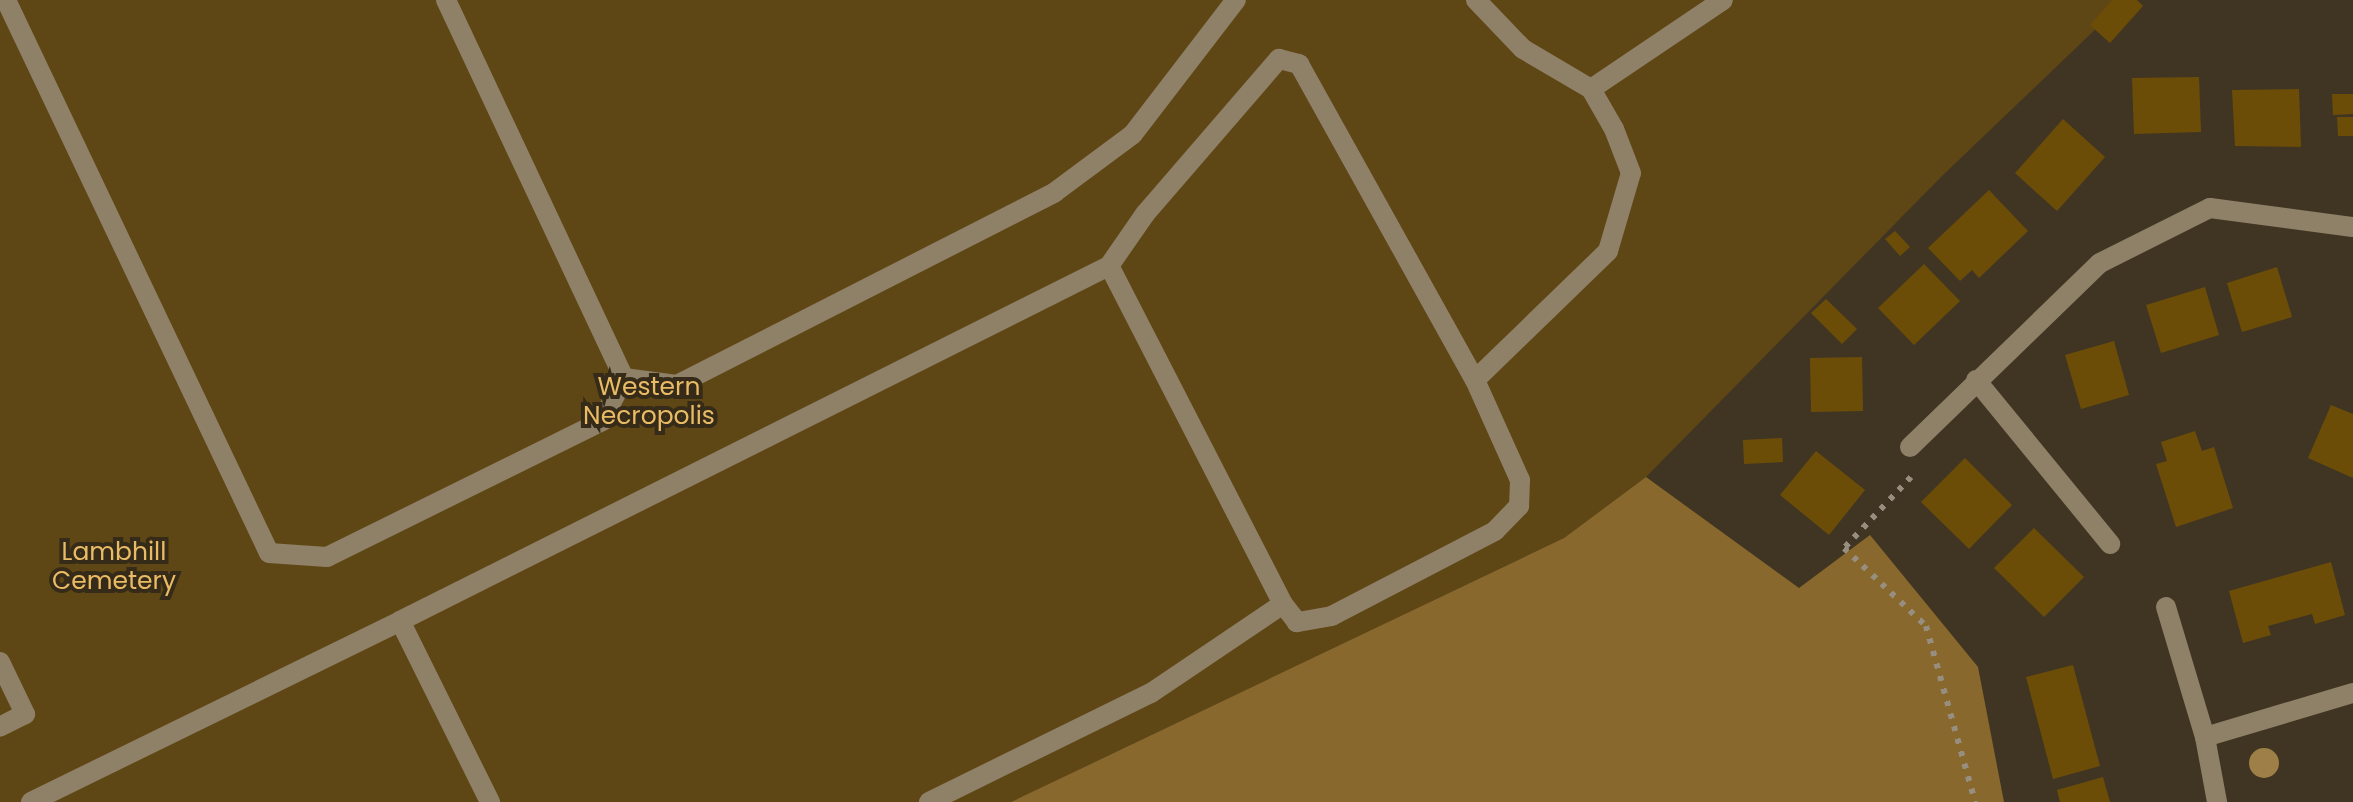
<!DOCTYPE html>
<html>
<head>
<meta charset="utf-8">
<style>
  body { margin:0 }
  #map { position:relative; width:2353px; height:802px; overflow:hidden; background:#403522; font-family:Poppins,sans-serif }
  div>[style] { position:absolute }
  .green>* { inset:0; background:#5f4615 }
  .forest>* { inset:0; background:#88682c }
  .building>* { inset:0; background:#6c4d08 }
  .path>* { height:6px; margin-top:-3px; transform-origin:0; background:repeating-linear-gradient(90deg,#978e7f 0 5px,transparent 0 13px) }
  .lane>* { height:20px; margin:-10px; padding:0 10px; transform-origin:10px; border-radius:10px; background:#8f8068 }
  .street>* { height:20px; margin:-10px; padding:0 10px; transform-origin:10px; border-radius:10px; background:#8f8068 }
  .trees>* { width:30px; height:30px; margin:-15px; border-radius:50%; background:#9e7f47 }
  span { translate:-50% -50%; white-space:nowrap; text-align:center; line-height:1.15; -webkit-text-stroke:8px #352b18; paint-order:stroke }
  .park-label { font-size:25px; color:#eabb65 }
</style>
</head>
<body>
<div id="map">
  <div class="green">
    <div style="clip-path:polygon(0 0,2126px 0,1941px 177px,1646px 477px,1564px 538px,1011px 802px,0 802px)"></div>
  </div>
  <div class="forest">
    <div style="clip-path:polygon(1646px 477px,1799px 588px,1870px 535px,1978px 667px,2004px 802px,1011px 802px,1564px 538px)"></div>
  </div>
  <div class="building">
    <div style="clip-path:polygon(2112px 0,2137px 0,2143px 6px,2110px 43px,2090px 25px)"></div>
    <div style="clip-path:polygon(2199px 77px,2201px 132px,2134px 134px,2132px 78px)"></div>
    <div style="clip-path:polygon(2299px 89px,2301px 147px,2235px 146px,2232px 90px)"></div>
    <div style="clip-path:polygon(2332px 94px,2353px 94px,2353px 114px,2333px 115px)"></div>
    <div style="clip-path:polygon(2337px 117px,2353px 117px,2353px 136px,2338px 136px)"></div>
    <div style="clip-path:polygon(2063px 119px,2105px 157px,2057px 211px,2015px 173px)"></div>
    <div style="clip-path:polygon(1989px 190px,2028px 231px,1979px 278px,1972px 270px,1960px 281px,1928px 248px)"></div>
    <div style="clip-path:polygon(1895px 231px,1910px 247px,1900px 256px,1885px 239px)"></div>
    <div style="clip-path:polygon(1924px 264px,1960px 301px,1914px 345px,1878px 308px)"></div>
    <div style="clip-path:polygon(2277px 267px,2292px 317px,2242px 332px,2227px 283px)"></div>
    <div style="clip-path:polygon(2205px 287px,2219px 335px,2161px 353px,2146px 305px)"></div>
    <div style="clip-path:polygon(1826px 299px,1857px 329px,1842px 344px,1811px 313px)"></div>
    <div style="clip-path:polygon(2114px 341px,2129px 395px,2081px 409px,2065px 355px)"></div>
    <div style="clip-path:polygon(1862px 357px,1863px 411px,1811px 412px,1810px 358px)"></div>
    <div style="clip-path:polygon(2331px 405px,2353px 414px,2353px 478px,2308px 458px)"></div>
    <div style="clip-path:polygon(2195px 431px,2202px 451px,2214px 447px,2233px 508px,2176px 527px,2156px 464px,2167px 461px,2161px 442px)"></div>
    <div style="clip-path:polygon(1782px 438px,1783px 462px,1744px 464px,1743px 440px)"></div>
    <div style="clip-path:polygon(1816px 451px,1865px 490px,1829px 535px,1780px 495px)"></div>
    <div style="clip-path:polygon(1965px 458px,2012px 505px,1969px 549px,1921px 502px)"></div>
    <div style="clip-path:polygon(2034px 528px,2084px 577px,2044px 617px,1994px 568px)"></div>
    <div style="clip-path:polygon(2331px 562px,2345px 615px,2315px 624px,2312px 614px,2268px 626px,2271px 635px,2243px 643px,2229px 591px)"></div>
    <div style="clip-path:polygon(2073px 665px,2100px 766px,2053px 779px,2026px 677px)"></div>
    <div style="clip-path:polygon(2103px 777px,2110px 802px,2060px 802px,2057px 790px)"></div>
  </div>
  <div class="path">
    <div style="left:1911px;top:477px;width:98px;rotate:133.3deg"></div>
    <div style="left:1844px;top:548px;width:113px;rotate:43.6deg"></div>
    <div style="left:1926px;top:626px;width:183px;rotate:74.4deg"></div>
  </div>
  <div class="lane">
    <div style="left:6px;top:0;width:612px;rotate:64.56deg"></div>
    <div style="left:269px;top:553px;width:58px;rotate:3.9deg"></div>
    <div style="left:327px;top:557px;width:307px;rotate:-26.3deg"></div>
    <div style="left:602px;top:421px;width:48px;rotate:-62.9deg"></div>
    <div style="left:446px;top:0;width:418px;rotate:64.8deg"></div>
    <div style="left:624px;top:378px;width:53px;rotate:7.5deg"></div>
    <div style="left:677px;top:385px;width:424px;rotate:-27deg"></div>
    <div style="left:1055px;top:192px;width:97px;rotate:-36.6deg"></div>
    <div style="left:1133px;top:134px;width:169px;rotate:-52.5deg"></div>
    <div style="left:1279px;top:59px;width:21px;rotate:14deg"></div>
    <div style="left:1299px;top:64px;width:362px;rotate:60.9deg"></div>
    <div style="left:1475px;top:380px;width:110px;rotate:65.8deg"></div>
    <div style="left:1520px;top:480px;width:26px;rotate:92deg"></div>
    <div style="left:1519px;top:506px;width:35px;rotate:134deg"></div>
    <div style="left:1495px;top:531px;width:184px;rotate:152.5deg"></div>
    <div style="left:1332px;top:616px;width:36px;rotate:170deg"></div>
    <div style="left:1297px;top:622px;width:23px;rotate:-128deg"></div>
    <div style="left:1283px;top:604px;width:380px;rotate:-117.2deg"></div>
    <div style="left:1109px;top:266px;width:63px;rotate:-55.3deg"></div>
    <div style="left:1145px;top:214px;width:205px;rotate:-49.2deg"></div>
    <div style="left:1591px;top:89px;width:159px;rotate:-34deg"></div>
    <div style="left:1475px;top:380px;width:185px;rotate:-44.1deg"></div>
    <div style="left:1608px;top:251px;width:81px;rotate:-73.6deg"></div>
    <div style="left:1631px;top:173px;width:47px;rotate:-111.1deg"></div>
    <div style="left:1614px;top:129px;width:46px;rotate:-119.9deg"></div>
    <div style="left:1591px;top:89px;width:79px;rotate:-149.5deg"></div>
    <div style="left:1523px;top:49px;width:68px;rotate:-133.8deg"></div>
    <div style="left:0;top:662px;width:58px;rotate:64.3deg"></div>
    <div style="left:25px;top:714px;width:28px;rotate:153deg"></div>
    <div style="left:31px;top:802px;width:411px;rotate:-26.1deg"></div>
    <div style="left:490px;top:802px;width:202px;rotate:-116.4deg"></div>
    <div style="left:400px;top:621px;width:793px;rotate:-26.6deg"></div>
    <div style="left:929px;top:802px;width:247px;rotate:-26.2deg"></div>
    <div style="left:1151px;top:693px;width:159px;rotate:-34deg"></div>
  </div>
  <div class="street">
    <div style="left:1976px;top:380px;width:212px;rotate:50.7deg"></div>
    <div style="left:1910px;top:447px;width:264px;rotate:-44.1deg"></div>
    <div style="left:2100px;top:263px;width:123px;rotate:-26.6deg"></div>
    <div style="left:2210px;top:208px;width:144px;rotate:7.6deg"></div>
    <div style="left:2166px;top:607px;width:136px;rotate:73.3deg"></div>
    <div style="left:2205px;top:737px;width:66px;rotate:79.5deg"></div>
    <div style="left:2205px;top:737px;width:154px;rotate:-16.6deg"></div>
  </div>
  <div class="trees">
    <div style="left:2264px;top:763px"></div>
  </div>
  <div class="park-label">
    <span style="left:649px;top:402px">Western<br>Necropolis</span>
    <span style="left:114px;top:567px">Lambhill<br>Cemetery</span>
  </div>
</div>
</body>
</html>
